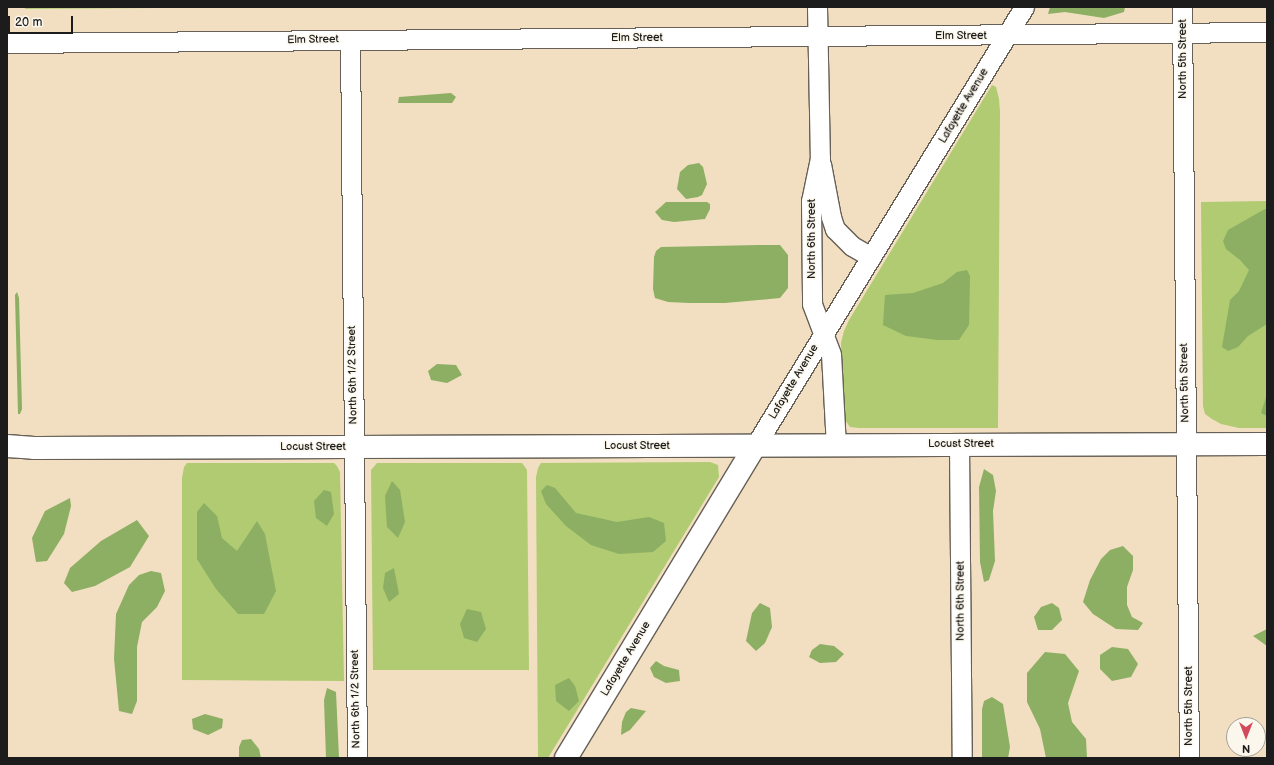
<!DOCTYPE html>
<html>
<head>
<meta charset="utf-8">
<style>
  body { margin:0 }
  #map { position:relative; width:1274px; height:765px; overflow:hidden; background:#f2dfc1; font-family:"Balsamiq Sans",sans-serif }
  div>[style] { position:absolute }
  .green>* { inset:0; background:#b0cb71 }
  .forest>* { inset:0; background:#8caf63 }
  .roads { filter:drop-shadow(1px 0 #676056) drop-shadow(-1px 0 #676056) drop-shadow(0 1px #676056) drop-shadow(0 -1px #676056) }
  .street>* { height:19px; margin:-9.5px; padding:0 9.5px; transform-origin:9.5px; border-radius:9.5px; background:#fff }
  .secondary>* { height:22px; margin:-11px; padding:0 11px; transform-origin:11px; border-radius:11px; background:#fff }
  span { translate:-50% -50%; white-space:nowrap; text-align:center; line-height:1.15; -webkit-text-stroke:3px #fbf7ec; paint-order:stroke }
  .street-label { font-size:11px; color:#1c1c1c }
  .frame { position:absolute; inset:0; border:8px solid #1c1c1c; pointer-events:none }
  .north { position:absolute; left:1226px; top:717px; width:40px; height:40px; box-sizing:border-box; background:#fbf7ec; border:1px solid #a29f99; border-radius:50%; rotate:180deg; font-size:11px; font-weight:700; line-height:16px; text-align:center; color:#1c1c1c }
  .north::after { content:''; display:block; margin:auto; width:14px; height:18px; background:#d1495b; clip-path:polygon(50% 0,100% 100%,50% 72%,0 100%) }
  .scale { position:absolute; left:8px; top:16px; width:65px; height:18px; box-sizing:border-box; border:2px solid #1c1c1c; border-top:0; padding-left:5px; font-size:12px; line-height:14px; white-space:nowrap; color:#1c1c1c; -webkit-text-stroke:3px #fbf7ec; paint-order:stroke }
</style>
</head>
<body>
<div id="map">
  <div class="green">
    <div style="clip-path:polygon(25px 7px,158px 7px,158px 8px,25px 9px)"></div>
    <div style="clip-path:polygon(992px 85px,996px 87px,999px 99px,1000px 112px,998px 428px,859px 428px,850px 427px,845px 420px,843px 413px,841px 343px,844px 331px,849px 320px)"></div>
    <div style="clip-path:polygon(1267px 201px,1267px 428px,1239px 428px,1221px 424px,1212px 419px,1205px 414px,1203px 406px,1201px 202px)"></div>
    <div style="clip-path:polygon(710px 462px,718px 465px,719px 477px,548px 758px,538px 758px,536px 477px,538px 468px,541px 463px)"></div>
    <div style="clip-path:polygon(187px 463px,334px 463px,337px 466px,340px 472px,344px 681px,182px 680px,182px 478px,184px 467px)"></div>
    <div style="clip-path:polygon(377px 463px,522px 463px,525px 467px,527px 470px,529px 670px,373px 670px,371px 470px)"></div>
  </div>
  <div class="forest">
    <div style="clip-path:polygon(1050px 7px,1125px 7px,1124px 12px,1104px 18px,1065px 12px,1048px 14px)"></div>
    <div style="clip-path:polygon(451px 93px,456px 97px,452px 103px,398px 103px,399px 97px)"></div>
    <div style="clip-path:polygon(699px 163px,703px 167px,707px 184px,702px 195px,698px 197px,686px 199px,677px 189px,680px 172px,688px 165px)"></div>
    <div style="clip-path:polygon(666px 202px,707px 202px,710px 204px,710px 209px,705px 219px,674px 222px,662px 220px,655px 212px)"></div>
    <div style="clip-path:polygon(1265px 209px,1267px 209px,1267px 324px,1248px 336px,1238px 347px,1228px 351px,1222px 347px,1230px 300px,1239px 291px,1249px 270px,1240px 260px,1226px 249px,1223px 241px,1228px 230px)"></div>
    <div style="clip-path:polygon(759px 245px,780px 245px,788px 255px,788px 288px,780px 298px,725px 303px,689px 303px,668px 302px,655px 298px,653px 289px,654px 257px,656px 251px,661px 247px)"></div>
    <div style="clip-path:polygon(967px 270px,970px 276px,969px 325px,959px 340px,938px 340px,906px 336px,883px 325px,885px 295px,913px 293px,943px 283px,957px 272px)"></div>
    <div style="clip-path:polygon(17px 292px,19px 298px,22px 409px,20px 414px,18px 414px,15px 295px)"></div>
    <div style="clip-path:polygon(437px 364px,456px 365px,462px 375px,447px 383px,431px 380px,428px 371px)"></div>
    <div style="clip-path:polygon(1267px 394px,1267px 416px,1261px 413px)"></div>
    <div style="clip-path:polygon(984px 469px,993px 475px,996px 491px,993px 511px,995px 561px,989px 580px,984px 582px,980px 562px,979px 487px)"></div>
    <div style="clip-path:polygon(392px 481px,400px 490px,405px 522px,398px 538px,387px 527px,385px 496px)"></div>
    <div style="clip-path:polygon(547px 485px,555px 488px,576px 513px,617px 522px,649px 517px,664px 523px,666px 541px,653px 552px,619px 554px,591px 545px,566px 526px,546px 504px,541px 491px)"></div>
    <div style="clip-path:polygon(324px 490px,331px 492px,334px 514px,327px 526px,316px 518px,314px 501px)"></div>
    <div style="clip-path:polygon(70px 498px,71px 506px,64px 534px,47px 561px,36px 562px,32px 538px,45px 511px)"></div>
    <div style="clip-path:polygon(204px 503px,217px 516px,222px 538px,237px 551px,257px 521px,265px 534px,276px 591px,264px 614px,238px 614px,216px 589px,197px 559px,197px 512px)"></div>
    <div style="clip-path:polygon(137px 520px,149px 536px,130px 567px,95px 586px,72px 592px,64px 583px,70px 568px,101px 541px)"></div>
    <div style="clip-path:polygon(1123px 546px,1133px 556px,1133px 570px,1127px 587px,1127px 605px,1132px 617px,1143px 623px,1138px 630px,1116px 629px,1093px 614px,1083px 602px,1090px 580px,1101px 559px,1110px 550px)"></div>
    <div style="clip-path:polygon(394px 568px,399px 594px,389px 602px,383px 588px,385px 573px)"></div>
    <div style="clip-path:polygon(151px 571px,161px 573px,165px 591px,157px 607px,142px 622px,137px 647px,137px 701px,132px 714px,119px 711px,114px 659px,116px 614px,129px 585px,139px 575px)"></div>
    <div style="clip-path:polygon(760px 603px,770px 608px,772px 627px,765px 643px,756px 651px,746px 641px,752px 613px)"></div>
    <div style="clip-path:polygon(1052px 603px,1059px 608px,1062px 620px,1052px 630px,1038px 630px,1034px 617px,1041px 607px)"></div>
    <div style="clip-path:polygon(467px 609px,481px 612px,486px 629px,477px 642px,464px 638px,460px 624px)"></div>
    <div style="clip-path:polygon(1267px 629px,1267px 646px,1253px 636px)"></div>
    <div style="clip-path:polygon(820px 644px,834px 646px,844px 654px,836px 662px,820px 663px,809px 657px,812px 650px)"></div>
    <div style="clip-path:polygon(1112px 647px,1128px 649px,1138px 664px,1131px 677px,1112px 681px,1100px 669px,1100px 655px)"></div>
    <div style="clip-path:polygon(1045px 652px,1065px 654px,1079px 671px,1068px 703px,1072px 722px,1086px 739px,1087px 758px,1046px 758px,1040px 729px,1027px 702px,1027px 673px)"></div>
    <div style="clip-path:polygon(656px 661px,664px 666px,679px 670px,680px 681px,666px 683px,654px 677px,650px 668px)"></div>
    <div style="clip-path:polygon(569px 678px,575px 686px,579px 701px,569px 711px,556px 701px,555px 685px)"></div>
    <div style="clip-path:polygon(327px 688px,336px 692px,339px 758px,326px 758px,324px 700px)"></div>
    <div style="clip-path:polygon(992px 697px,1003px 704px,1010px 747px,1008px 758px,982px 758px,982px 709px,984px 701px)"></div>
    <div style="clip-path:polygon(631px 708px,646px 711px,630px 730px,621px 735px,622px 722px,626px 712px)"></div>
    <div style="clip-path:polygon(205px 714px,223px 719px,222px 728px,208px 735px,193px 729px,192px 719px)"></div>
    <div style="clip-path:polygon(251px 739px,259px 749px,261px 758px,239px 758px,239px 747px,242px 740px)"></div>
  </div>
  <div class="roads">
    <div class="street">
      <div style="left:817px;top:7px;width:151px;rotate:88.9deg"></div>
      <div style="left:820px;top:158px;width:44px;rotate:101.8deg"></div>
      <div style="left:811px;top:201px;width:103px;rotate:89.4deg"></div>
      <div style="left:812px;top:304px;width:53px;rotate:69.2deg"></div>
      <div style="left:831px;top:354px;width:91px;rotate:86.9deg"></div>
      <div style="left:1182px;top:7px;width:751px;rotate:89.47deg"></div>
      <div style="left:350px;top:40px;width:718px;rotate:89.44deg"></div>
      <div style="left:7px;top:43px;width:1260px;rotate:-0.5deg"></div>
      <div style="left:821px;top:164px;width:54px;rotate:79.3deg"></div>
      <div style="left:831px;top:217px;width:13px;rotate:72deg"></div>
      <div style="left:835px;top:229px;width:24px;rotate:45deg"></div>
      <div style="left:852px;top:246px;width:22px;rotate:30deg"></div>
      <div style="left:959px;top:444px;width:314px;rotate:89.5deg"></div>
      <div style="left:755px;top:446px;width:515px;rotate:-58.5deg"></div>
    </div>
    <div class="secondary">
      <div style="left:7px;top:446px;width:27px;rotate:4deg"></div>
      <div style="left:34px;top:448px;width:1233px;rotate:-0.19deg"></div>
      <div style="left:566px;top:758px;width:365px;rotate:-58.8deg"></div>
    </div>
  </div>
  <div class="street-label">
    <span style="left:961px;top:36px">Elm Street</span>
    <span style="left:637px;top:38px">Elm Street</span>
    <span style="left:313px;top:40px;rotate:-1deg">Elm Street</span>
    <span style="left:1183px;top:59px;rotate:-90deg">North 5th Street</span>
    <span style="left:964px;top:106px;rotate:-59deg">Lafayette Avenue</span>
    <span style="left:812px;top:239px;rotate:-90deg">North 6th Street</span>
    <span style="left:353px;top:375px;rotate:-91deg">North 6th 1/2 Street</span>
    <span style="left:794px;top:382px;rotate:-59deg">Lafayette Avenue</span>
    <span style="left:1185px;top:383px;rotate:-91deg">North 5th Street</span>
    <span style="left:961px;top:444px">Locust Street</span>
    <span style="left:637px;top:446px">Locust Street</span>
    <span style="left:313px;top:447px">Locust Street</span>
    <span style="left:961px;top:601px;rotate:-90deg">North 6th Street</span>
    <span style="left:626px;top:659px;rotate:-59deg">Lafayette Avenue</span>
    <span style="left:356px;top:699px;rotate:-91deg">North 6th 1/2 Street</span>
    <span style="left:1189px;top:706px;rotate:-90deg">North 5th Street</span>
  </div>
  <div class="frame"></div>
  <div class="north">N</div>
  <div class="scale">20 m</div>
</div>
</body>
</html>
